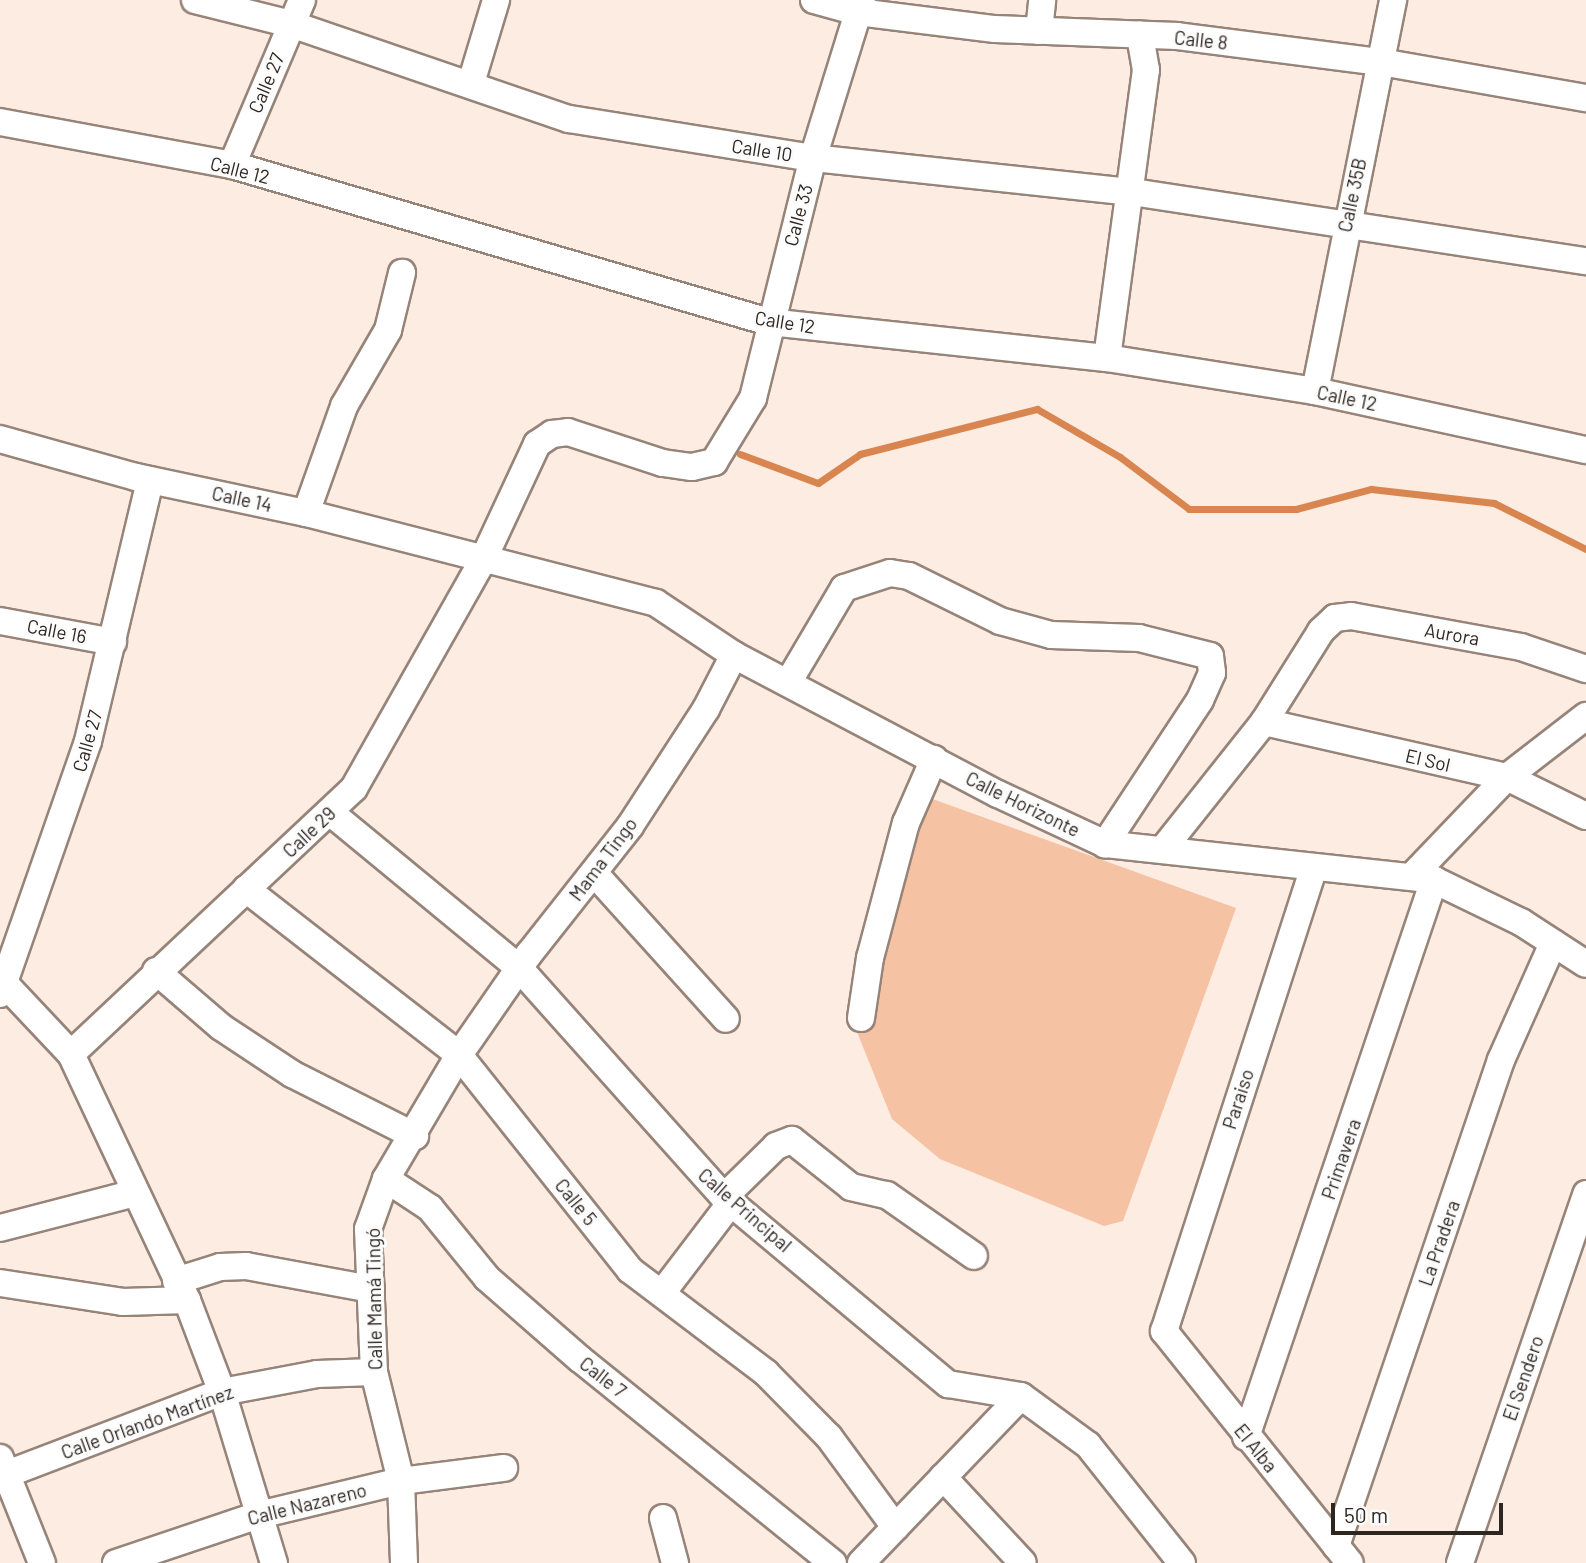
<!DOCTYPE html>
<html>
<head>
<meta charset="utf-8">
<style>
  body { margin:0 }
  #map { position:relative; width:1586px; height:1563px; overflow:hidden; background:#fcece2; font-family:Barlow,sans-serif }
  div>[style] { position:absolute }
  .green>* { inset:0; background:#f5c2a3 }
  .stream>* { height:7px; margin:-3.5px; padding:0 3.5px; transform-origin:3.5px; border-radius:3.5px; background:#d88550 }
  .roads { filter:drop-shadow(2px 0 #978479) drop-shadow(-2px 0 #978479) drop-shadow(0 2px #978479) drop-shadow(0 -2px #978479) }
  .minor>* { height:26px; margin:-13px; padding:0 13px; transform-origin:13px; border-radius:13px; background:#fff }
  span { translate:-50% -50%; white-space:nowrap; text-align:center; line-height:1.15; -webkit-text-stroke:6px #fcfcfc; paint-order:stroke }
  .street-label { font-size:19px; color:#2d2621 }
  .scale { position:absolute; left:1331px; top:1503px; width:172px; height:32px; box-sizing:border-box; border:4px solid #2d2621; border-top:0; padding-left:9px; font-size:21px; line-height:24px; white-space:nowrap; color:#2d2621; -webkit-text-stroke:5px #fcfcfc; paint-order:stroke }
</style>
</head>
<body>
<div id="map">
  <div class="green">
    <div style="clip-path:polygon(927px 797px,1236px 908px,1123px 1221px,1104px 1226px,940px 1159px,892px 1119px,857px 1032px,861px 980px)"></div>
  </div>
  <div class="stream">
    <div style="left:740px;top:454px;width:83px;rotate:20.4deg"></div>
    <div style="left:818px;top:483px;width:51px;rotate:-34.6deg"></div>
    <div style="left:860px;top:454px;width:183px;rotate:-14.3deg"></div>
    <div style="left:1037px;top:409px;width:96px;rotate:30deg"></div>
    <div style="left:1120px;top:457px;width:86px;rotate:37deg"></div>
    <div style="left:1189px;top:509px;width:107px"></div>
    <div style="left:1296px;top:509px;width:78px;rotate:-14.9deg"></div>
    <div style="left:1371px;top:489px;width:124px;rotate:6.5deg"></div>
    <div style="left:1494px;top:503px;width:103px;rotate:26.6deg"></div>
  </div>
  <div class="roads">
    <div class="minor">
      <div style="left:195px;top:0;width:99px;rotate:14deg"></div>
      <div style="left:291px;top:24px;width:294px;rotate:18.9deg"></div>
      <div style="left:569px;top:119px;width:247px;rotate:9.1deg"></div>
      <div style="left:813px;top:158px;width:322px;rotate:6.1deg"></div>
      <div style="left:1133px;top:192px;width:458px;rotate:8.7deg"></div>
      <div style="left:814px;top:0;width:46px;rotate:15.3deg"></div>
      <div style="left:858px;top:12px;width:138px;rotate:7.1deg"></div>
      <div style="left:995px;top:29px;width:182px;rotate:2.2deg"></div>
      <div style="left:1177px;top:36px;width:206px;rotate:7.3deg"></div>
      <div style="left:1381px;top:62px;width:208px;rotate:10deg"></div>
      <div style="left:1039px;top:31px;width:31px;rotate:-84deg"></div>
      <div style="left:471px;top:83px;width:87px;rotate:-73.2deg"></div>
      <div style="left:0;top:122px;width:236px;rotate:10.5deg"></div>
      <div style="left:232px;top:165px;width:559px;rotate:16.3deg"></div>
      <div style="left:769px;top:322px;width:340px;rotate:6.1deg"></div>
      <div style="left:1107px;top:358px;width:211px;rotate:9deg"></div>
      <div style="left:1315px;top:391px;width:277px;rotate:12.3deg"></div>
      <div style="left:232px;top:165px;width:179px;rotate:-67deg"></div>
      <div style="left:1107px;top:358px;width:291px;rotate:-82.3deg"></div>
      <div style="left:1146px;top:70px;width:36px;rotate:-100deg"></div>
      <div style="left:1315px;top:391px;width:399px;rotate:-78.7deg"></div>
      <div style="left:0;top:439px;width:141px;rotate:15.6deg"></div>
      <div style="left:136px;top:477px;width:174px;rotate:12deg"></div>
      <div style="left:306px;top:513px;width:361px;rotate:14.4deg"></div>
      <div style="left:656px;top:603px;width:94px;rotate:33.7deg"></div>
      <div style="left:734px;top:655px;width:298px;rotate:27.8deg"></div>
      <div style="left:998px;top:794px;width:118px;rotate:25deg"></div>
      <div style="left:1105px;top:844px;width:331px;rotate:6.2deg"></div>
      <div style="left:1434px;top:880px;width:97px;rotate:25.8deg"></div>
      <div style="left:1521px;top:922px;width:77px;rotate:32.9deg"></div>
      <div style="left:306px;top:513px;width:114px;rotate:-70.4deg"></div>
      <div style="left:344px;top:406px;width:88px;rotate:-59.9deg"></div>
      <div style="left:388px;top:330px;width:59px;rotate:-76.2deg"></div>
      <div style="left:0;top:621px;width:115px;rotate:10.5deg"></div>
      <div style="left:789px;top:681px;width:108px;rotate:-59.4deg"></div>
      <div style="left:844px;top:588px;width:48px;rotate:-18.1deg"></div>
      <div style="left:890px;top:573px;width:19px;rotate:9deg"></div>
      <div style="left:909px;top:576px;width:102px;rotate:26.3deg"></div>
      <div style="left:1000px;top:621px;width:53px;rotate:15.4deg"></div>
      <div style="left:1051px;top:635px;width:88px;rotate:2deg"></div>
      <div style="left:1139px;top:638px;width:73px;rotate:14.2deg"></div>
      <div style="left:1210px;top:656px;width:17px;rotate:83deg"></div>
      <div style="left:1212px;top:673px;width:30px;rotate:114deg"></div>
      <div style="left:1200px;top:700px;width:173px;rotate:123.4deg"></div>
      <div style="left:1264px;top:722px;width:249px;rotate:12.8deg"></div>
      <div style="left:1507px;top:777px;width:88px;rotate:26.3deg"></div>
      <div style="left:331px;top:813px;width:245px;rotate:39.5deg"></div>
      <div style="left:520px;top:969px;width:306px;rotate:48.2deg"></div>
      <div style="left:724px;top:1197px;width:292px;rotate:39.9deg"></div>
      <div style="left:948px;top:1384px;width:74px;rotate:9.3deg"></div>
      <div style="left:1021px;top:1396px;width:83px;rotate:36.2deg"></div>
      <div style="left:1088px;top:1445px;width:151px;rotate:51.5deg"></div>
      <div style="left:1163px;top:849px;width:162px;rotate:-51.5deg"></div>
      <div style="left:1264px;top:722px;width:107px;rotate:-57.9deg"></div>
      <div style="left:1321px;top:631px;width:19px;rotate:-43deg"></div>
      <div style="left:1335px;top:618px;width:16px;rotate:-7deg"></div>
      <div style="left:1351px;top:616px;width:173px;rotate:10.3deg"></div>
      <div style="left:1521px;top:647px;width:69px;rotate:18.7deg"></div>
      <div style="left:1314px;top:867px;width:488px;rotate:107.9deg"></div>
      <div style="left:1164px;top:1331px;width:297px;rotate:51.3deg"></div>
      <div style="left:595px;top:874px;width:195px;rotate:47.9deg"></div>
      <div style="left:1412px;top:876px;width:137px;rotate:-46.2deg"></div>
      <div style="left:1507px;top:777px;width:100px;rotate:-37.7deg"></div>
      <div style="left:246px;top:889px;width:270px;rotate:37.9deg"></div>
      <div style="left:459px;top:1055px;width:275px;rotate:51.5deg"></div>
      <div style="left:630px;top:1270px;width:171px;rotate:37.1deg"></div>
      <div style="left:766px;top:1373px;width:90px;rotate:45.5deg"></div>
      <div style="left:829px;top:1437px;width:112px;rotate:53.7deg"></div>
      <div style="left:156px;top:971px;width:86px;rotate:40.7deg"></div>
      <div style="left:221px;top:1027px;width:85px;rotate:33.5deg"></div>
      <div style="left:292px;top:1074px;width:138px;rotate:26.8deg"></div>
      <div style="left:4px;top:983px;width:98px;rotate:46.7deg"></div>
      <div style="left:71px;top:1054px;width:272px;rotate:64.8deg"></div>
      <div style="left:187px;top:1300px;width:98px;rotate:69.2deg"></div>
      <div style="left:222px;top:1392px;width:179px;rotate:73.1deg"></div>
      <div style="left:0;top:994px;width:268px;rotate:-70.8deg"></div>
      <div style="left:88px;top:741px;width:268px;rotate:-76.6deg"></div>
      <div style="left:861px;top:1018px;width:61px;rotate:-81.5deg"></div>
      <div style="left:870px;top:958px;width:140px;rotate:-75.1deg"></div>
      <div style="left:906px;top:823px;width:70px;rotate:-66.4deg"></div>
      <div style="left:71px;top:1054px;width:388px;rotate:-43.2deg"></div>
      <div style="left:354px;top:788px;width:262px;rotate:-60.5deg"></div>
      <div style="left:483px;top:560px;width:128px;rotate:-65deg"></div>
      <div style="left:537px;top:444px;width:18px;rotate:-34deg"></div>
      <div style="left:552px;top:434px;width:16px;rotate:-7deg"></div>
      <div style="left:568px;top:432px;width:100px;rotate:18.1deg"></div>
      <div style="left:663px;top:463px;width:29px;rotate:8deg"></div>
      <div style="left:692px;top:467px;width:23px;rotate:-13deg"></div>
      <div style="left:714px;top:462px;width:75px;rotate:-58.6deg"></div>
      <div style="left:753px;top:398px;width:247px;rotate:-76deg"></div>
      <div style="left:813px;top:158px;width:165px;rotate:-72.8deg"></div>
      <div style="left:386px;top:1179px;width:53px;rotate:33.4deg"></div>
      <div style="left:430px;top:1208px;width:90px;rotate:50.8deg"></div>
      <div style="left:487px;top:1278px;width:123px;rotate:41.1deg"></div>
      <div style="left:580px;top:1359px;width:325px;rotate:38.9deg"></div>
      <div style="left:724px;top:1197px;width:73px;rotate:-44.4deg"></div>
      <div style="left:776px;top:1146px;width:17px;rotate:-21deg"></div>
      <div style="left:792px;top:1140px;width:75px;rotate:38.5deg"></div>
      <div style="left:851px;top:1187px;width:37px;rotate:13deg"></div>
      <div style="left:887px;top:1195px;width:106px;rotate:35deg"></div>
      <div style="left:0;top:1228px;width:139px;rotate:-14.5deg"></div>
      <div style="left:176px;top:1281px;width:46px;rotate:-17.7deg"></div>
      <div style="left:220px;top:1267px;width:26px;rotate:-2deg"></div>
      <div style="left:246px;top:1266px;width:127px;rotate:10.4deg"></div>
      <div style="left:0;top:1283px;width:124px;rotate:8.8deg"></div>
      <div style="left:123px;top:1302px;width:64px;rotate:-1.8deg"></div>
      <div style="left:662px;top:1293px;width:116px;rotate:-52.7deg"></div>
      <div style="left:1246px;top:1437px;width:588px;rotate:-71.35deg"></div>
      <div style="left:0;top:1458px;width:113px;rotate:68.2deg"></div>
      <div style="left:7px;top:1474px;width:230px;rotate:-20.9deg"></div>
      <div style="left:222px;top:1392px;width:97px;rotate:-10.7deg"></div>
      <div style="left:317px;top:1374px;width:57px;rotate:-2deg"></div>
      <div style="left:943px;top:1477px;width:117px;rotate:47.1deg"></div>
      <div style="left:663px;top:1518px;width:47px;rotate:75.1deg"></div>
      <div style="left:1336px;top:1546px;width:513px;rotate:-71.25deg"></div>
      <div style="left:1501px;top:1060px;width:128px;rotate:-66deg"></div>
      <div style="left:116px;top:1563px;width:151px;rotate:-18.6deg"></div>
      <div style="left:259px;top:1515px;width:146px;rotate:-13.5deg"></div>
      <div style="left:401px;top:1481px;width:104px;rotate:-7.2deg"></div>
      <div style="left:404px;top:1563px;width:82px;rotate:-92.1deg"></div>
      <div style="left:401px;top:1481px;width:112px;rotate:-103.9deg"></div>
      <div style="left:374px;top:1372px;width:143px;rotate:-92.4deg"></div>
      <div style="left:368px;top:1229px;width:53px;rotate:-70.2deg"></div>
      <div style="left:386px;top:1179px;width:144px;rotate:-59.5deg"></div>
      <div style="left:459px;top:1055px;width:123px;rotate:-55.3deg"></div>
      <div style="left:529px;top:954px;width:163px;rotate:-51.7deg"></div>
      <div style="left:630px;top:826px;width:140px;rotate:-57deg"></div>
      <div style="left:706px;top:709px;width:61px;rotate:-62.6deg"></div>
      <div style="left:861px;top:1563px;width:231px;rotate:-46.2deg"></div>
      <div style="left:1460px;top:1563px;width:390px;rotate:-71.1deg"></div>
    </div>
  </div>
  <div class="street-label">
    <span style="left:1201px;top:40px;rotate:6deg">Calle 8</span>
    <span style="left:266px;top:83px;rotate:-67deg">Calle 27</span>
    <span style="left:762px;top:150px;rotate:9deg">Calle 10</span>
    <span style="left:240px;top:170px;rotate:14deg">Calle 12</span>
    <span style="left:1352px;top:195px;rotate:-78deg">Calle 35B</span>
    <span style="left:798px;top:215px;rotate:-75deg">Calle 33</span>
    <span style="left:785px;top:322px;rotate:9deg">Calle 12</span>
    <span style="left:1347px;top:398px;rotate:12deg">Calle 12</span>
    <span style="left:242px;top:499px;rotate:12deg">Calle 14</span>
    <span style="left:57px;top:631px;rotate:11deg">Calle 16</span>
    <span style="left:1452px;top:634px;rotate:10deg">Aurora</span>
    <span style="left:87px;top:741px;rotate:-74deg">Calle 27</span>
    <span style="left:1428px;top:760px;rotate:13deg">El Sol</span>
    <span style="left:1023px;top:804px;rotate:26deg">Calle Horizonte</span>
    <span style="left:309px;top:832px;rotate:-43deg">Calle 29</span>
    <span style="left:603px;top:859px;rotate:-53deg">Mama Tingo</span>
    <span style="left:1238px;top:1099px;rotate:-72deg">Paraiso</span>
    <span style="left:1341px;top:1159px;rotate:-71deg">Primavera</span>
    <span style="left:576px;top:1202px;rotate:51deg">Calle 5</span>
    <span style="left:745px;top:1210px;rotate:41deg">Calle Principal</span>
    <span style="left:1439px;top:1243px;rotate:-71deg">La Pradera</span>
    <span style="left:374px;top:1299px;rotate:-91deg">Calle Mamá Tingó</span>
    <span style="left:603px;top:1377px;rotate:38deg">Calle 7</span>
    <span style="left:1523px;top:1378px;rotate:-71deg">El Sendero</span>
    <span style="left:147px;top:1422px;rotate:-20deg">Calle Orlando Martínez</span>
    <span style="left:1256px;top:1448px;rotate:51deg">El Alba</span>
    <span style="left:307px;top:1504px;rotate:-14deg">Calle Nazareno</span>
  </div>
  <div class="scale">50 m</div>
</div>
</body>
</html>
